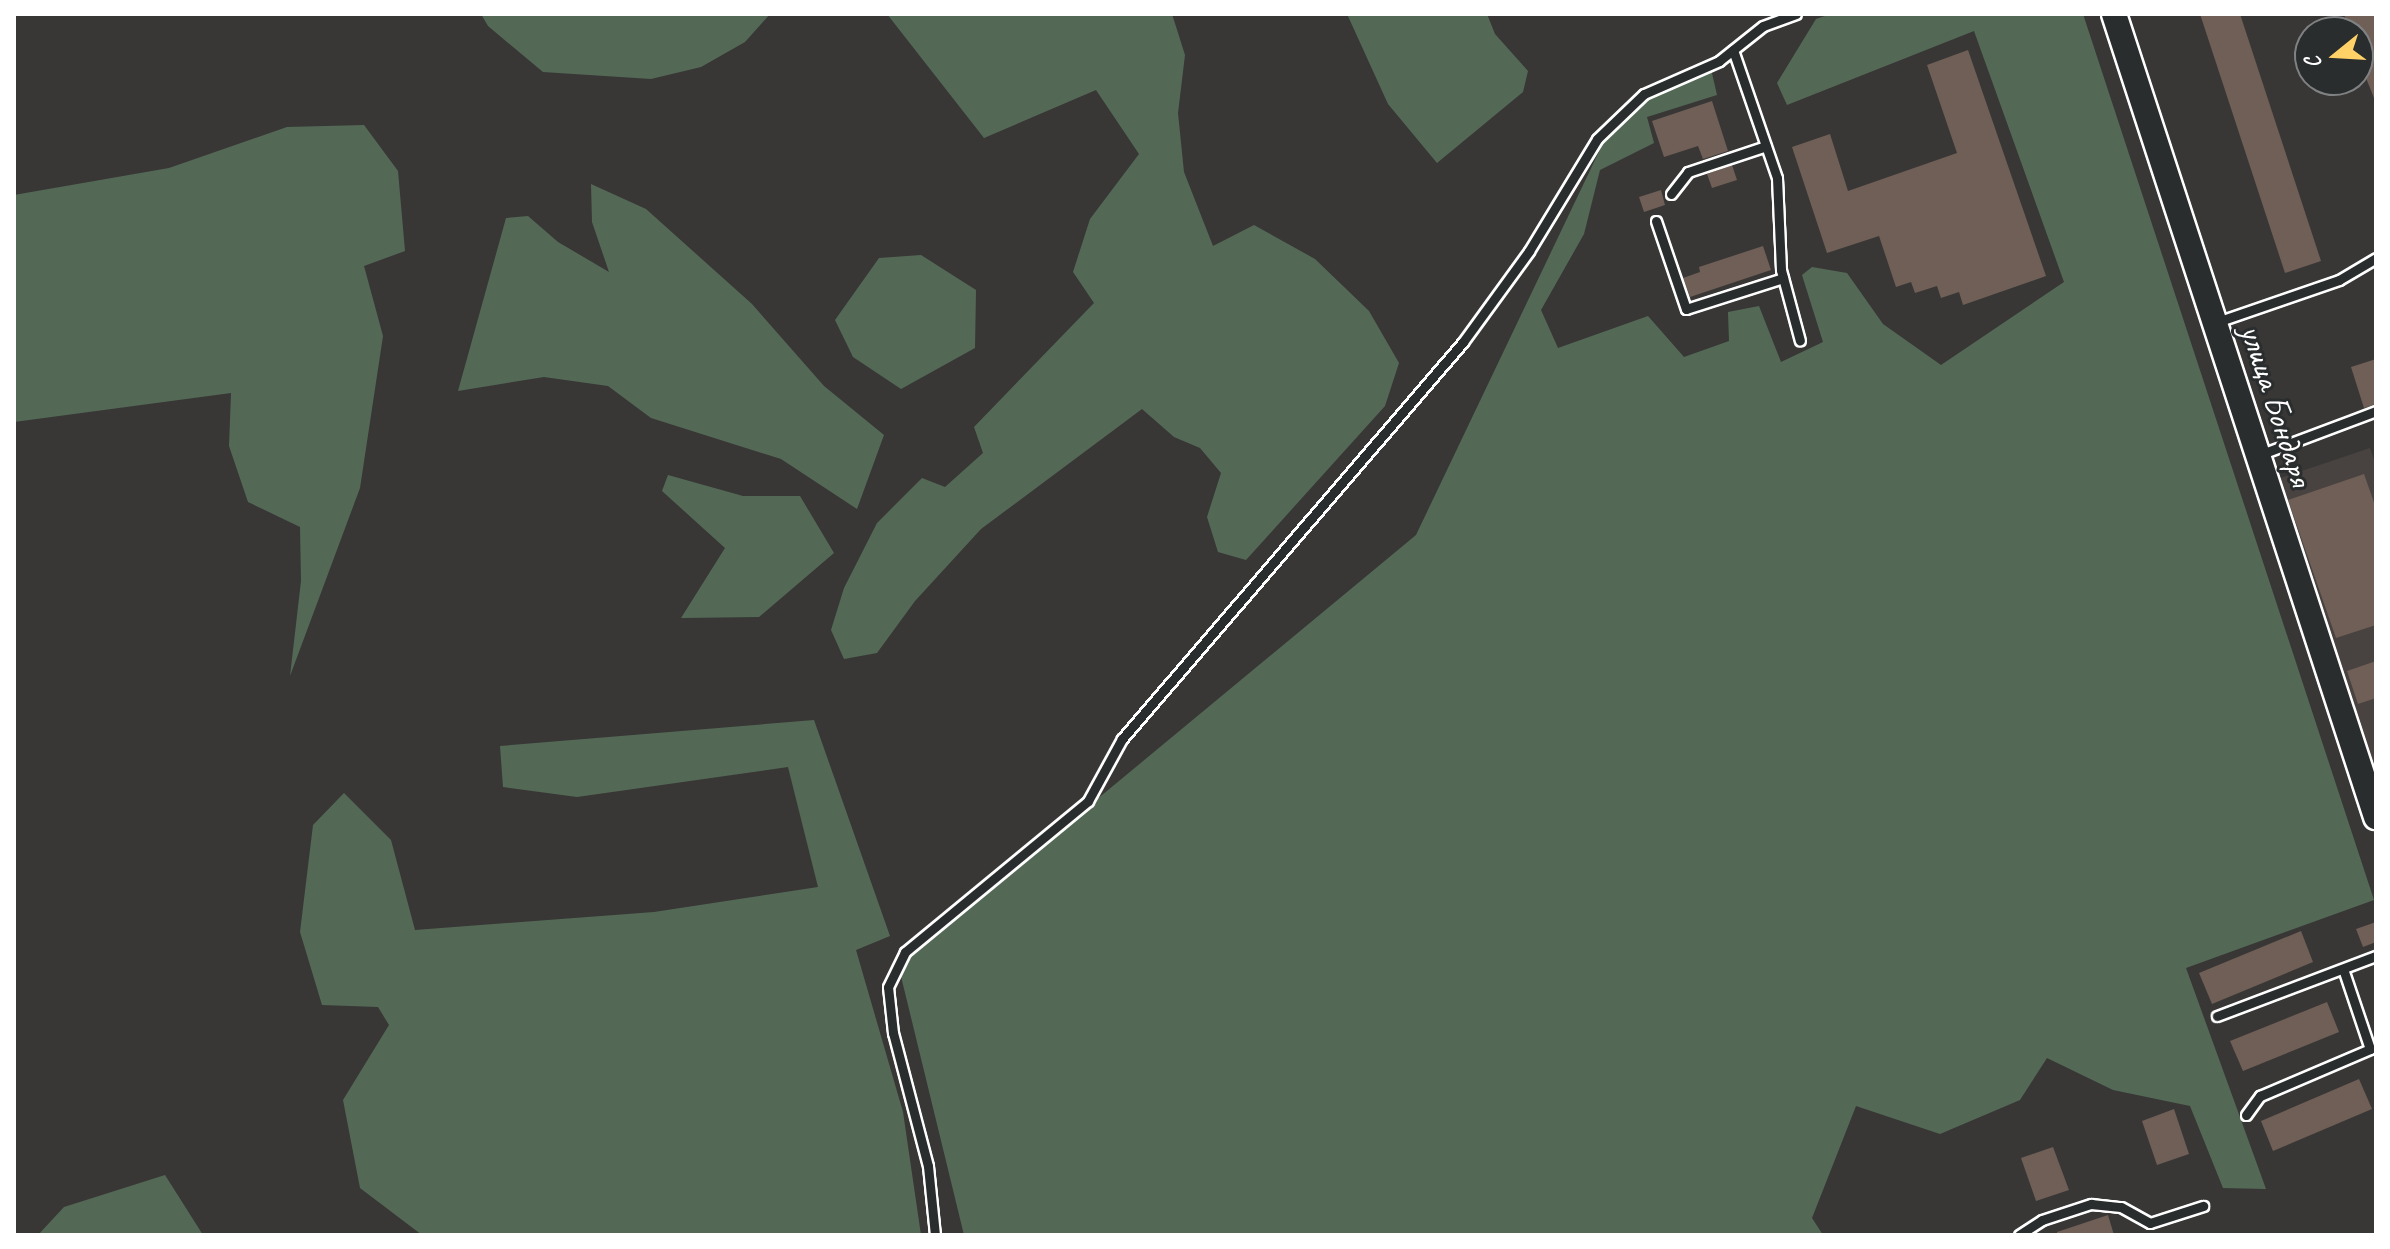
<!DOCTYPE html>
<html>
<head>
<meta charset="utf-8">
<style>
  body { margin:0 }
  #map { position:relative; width:2390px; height:1249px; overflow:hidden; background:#383736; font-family:Caveat,sans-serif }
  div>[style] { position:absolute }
  .built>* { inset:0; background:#484340 }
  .green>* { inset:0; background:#536956 }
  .building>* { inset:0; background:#6f5f56 }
  .roads { filter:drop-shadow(2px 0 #fff) drop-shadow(-2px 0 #fff) drop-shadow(0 2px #fff) drop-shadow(0 -2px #fff) }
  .lane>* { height:9px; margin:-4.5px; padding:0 4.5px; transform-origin:4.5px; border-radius:4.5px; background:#2a2d2e }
  .secondary>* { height:24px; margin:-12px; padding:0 12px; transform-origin:12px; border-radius:12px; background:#2a2d2e }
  span { translate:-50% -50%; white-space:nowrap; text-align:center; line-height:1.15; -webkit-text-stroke:6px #2a2d2e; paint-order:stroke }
  .street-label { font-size:34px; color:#fff }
  .frame { position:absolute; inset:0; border:16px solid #fff; pointer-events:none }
  .north { position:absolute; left:2294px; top:16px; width:80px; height:80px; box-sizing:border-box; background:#2a2d2e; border:2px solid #7f8182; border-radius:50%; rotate:252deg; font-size:22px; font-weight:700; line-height:32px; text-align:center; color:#fff }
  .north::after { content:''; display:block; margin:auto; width:28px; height:36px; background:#ffd166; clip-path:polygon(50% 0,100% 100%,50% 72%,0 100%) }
</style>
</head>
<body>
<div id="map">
  <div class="built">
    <div style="clip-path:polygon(2370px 448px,2376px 465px,2376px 783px,2275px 480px)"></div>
  </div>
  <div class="green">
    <div style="clip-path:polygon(481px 14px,770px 14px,745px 42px,701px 67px,651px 79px,543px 72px,488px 26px)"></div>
    <div style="clip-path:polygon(887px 14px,1172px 14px,1185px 55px,1178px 113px,1184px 172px,1213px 246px,1254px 225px,1315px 259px,1369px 311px,1399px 363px,1385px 406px,1246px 560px,1218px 552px,1207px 517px,1221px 473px,1200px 448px,1174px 437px,1142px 409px,981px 529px,915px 601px,877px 653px,844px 659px,831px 630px,844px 588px,877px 523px,922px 478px,945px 487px,983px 453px,974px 427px,1094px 303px,1073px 272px,1090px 219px,1139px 154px,1096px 90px,984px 138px)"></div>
    <div style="clip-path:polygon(1347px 14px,1487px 14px,1495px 34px,1528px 71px,1523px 92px,1437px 163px,1388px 104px)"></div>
    <div style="clip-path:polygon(1831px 14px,2083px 14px,2374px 900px,2186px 968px,2266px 1189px,2223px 1188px,2190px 1106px,2113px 1090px,2047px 1058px,2020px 1100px,1940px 1134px,1856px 1106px,1812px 1218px,1823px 1235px,964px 1235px,898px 964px,1416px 535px,1605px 139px,1645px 98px,1711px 69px,1717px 95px,1647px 117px,1654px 143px,1600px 170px,1584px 234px,1541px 310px,1558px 348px,1648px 316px,1684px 357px,1729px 341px,1728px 312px,1759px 306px,1781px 362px,1823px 342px,1802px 275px,1812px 267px,1847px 273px,1883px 324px,1941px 365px,2064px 282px,1974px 31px,1787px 105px,1777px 83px,1816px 19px)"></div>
    <div style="clip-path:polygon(364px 125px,398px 171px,405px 251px,364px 266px,383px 336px,360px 488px,290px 676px,301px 581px,300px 527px,248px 502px,229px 446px,231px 393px,14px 422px,14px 195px,169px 168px,287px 127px)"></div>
    <div style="clip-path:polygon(591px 184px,646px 209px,752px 304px,824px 386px,884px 435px,857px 509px,781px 459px,651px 418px,608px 386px,544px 377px,458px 391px,506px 218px,528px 216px,558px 242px,609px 272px,592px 222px)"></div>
    <div style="clip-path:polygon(921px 255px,976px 290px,975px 348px,901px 389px,853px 357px,835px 320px,879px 258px)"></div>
    <div style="clip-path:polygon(668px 475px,743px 496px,800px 496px,834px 553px,759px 617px,681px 618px,725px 548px,662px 491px)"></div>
    <div style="clip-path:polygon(814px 720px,890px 936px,856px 950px,903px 1112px,921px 1235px,422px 1235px,360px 1188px,343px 1100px,389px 1025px,378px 1007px,322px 1005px,300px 932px,313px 825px,344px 793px,391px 840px,415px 930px,654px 912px,818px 887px,788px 767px,577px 797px,503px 787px,500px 746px)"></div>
    <div style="clip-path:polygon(165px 1175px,203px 1235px,38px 1235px,64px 1207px)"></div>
  </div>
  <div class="building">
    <div style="clip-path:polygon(2200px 14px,2240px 14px,2321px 261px,2285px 273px)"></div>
    <div style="clip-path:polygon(2344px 14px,2376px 14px,2376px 103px,2358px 58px,2358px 32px,2350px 32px)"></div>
    <div style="clip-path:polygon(1968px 50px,2046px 276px,1963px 305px,1959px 292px,1941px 298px,1937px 286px,1915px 293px,1911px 282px,1896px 287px,1879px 236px,1827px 253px,1792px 147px,1830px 134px,1848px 191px,1957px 153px,1927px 65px)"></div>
    <div style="clip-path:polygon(1712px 101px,1728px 151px,1703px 159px,1698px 146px,1664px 157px,1652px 121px)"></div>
    <div style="clip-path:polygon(1732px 165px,1737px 180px,1712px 188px,1707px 174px)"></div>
    <div style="clip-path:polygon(1661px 190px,1665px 205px,1644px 212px,1639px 197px)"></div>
    <div style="clip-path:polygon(1763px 246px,1771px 270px,1690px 297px,1683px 278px,1700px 272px,1699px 267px)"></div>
    <div style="clip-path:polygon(2376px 359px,2376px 404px,2364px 408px,2351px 367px)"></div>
    <div style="clip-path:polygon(2364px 474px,2376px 508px,2376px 625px,2336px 638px,2288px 500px)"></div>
    <div style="clip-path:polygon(2376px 661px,2376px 698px,2358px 704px,2347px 671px)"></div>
    <div style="clip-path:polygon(2376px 922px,2376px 942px,2363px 947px,2356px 929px)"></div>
    <div style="clip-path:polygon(2301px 931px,2313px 962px,2212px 1004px,2199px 973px)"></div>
    <div style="clip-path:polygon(2327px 1002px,2339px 1032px,2243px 1071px,2230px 1041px)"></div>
    <div style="clip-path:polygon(2359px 1079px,2372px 1109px,2273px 1151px,2261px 1121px)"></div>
    <div style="clip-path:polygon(2174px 1109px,2189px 1154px,2157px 1165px,2142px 1121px)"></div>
    <div style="clip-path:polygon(2053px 1147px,2069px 1190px,2036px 1201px,2021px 1158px)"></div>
    <div style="clip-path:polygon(2108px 1215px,2114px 1235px,2057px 1235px,2057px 1232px)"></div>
  </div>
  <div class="roads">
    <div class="lane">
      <div style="left:1733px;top:50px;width:135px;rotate:71deg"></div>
      <div style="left:1777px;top:178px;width:92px;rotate:87.5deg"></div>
      <div style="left:1781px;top:270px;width:73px;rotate:75deg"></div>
      <div style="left:1671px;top:194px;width:28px;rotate:-52deg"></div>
      <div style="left:1688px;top:172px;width:82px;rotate:-18.4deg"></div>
      <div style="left:1656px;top:221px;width:93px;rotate:71.2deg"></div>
      <div style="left:1686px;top:309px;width:102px;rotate:-17.7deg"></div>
      <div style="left:2217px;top:322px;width:129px;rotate:-19deg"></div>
      <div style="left:2339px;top:280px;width:43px;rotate:-30.7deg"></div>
      <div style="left:2259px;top:455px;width:125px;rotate:-20.6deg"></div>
      <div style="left:2217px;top:1016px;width:170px;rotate:-20.7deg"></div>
      <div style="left:2246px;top:1115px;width:24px;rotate:-54deg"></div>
      <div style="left:2260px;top:1096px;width:120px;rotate:-23.1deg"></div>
      <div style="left:2370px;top:1049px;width:84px;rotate:-108.6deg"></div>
      <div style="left:935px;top:1235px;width:69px;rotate:-95.8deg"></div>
      <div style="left:928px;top:1166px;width:138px;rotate:-104.7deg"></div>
      <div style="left:893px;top:1033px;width:46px;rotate:-96.2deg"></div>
      <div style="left:888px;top:987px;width:39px;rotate:-64deg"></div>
      <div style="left:905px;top:952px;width:237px;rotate:-39.5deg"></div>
      <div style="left:1088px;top:801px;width:71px;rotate:-61.3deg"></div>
      <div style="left:1122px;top:739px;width:523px;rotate:-49.34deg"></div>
      <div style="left:1463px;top:342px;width:112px;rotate:-54deg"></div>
      <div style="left:1529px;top:251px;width:131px;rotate:-58.7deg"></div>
      <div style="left:1597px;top:139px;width:65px;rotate:-43.8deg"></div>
      <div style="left:1644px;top:94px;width:82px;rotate:-23.7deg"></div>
      <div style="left:1719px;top:61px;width:56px;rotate:-38.5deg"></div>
      <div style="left:1763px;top:26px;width:35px;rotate:-20deg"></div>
      <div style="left:2019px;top:1235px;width:27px;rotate:-33deg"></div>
      <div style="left:2042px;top:1220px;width:52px;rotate:-18.1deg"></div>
      <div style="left:2091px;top:1204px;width:30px;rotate:6deg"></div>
      <div style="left:2121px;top:1207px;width:33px;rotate:29deg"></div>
      <div style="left:2150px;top:1223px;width:56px;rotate:-17.8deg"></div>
    </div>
    <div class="secondary">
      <div style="left:2114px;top:14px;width:845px;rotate:71.93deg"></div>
    </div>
  </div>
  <div class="street-label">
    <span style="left:2277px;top:405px;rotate:72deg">улица Бондаря</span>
  </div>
  <div class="frame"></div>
  <div class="north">С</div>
</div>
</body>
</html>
